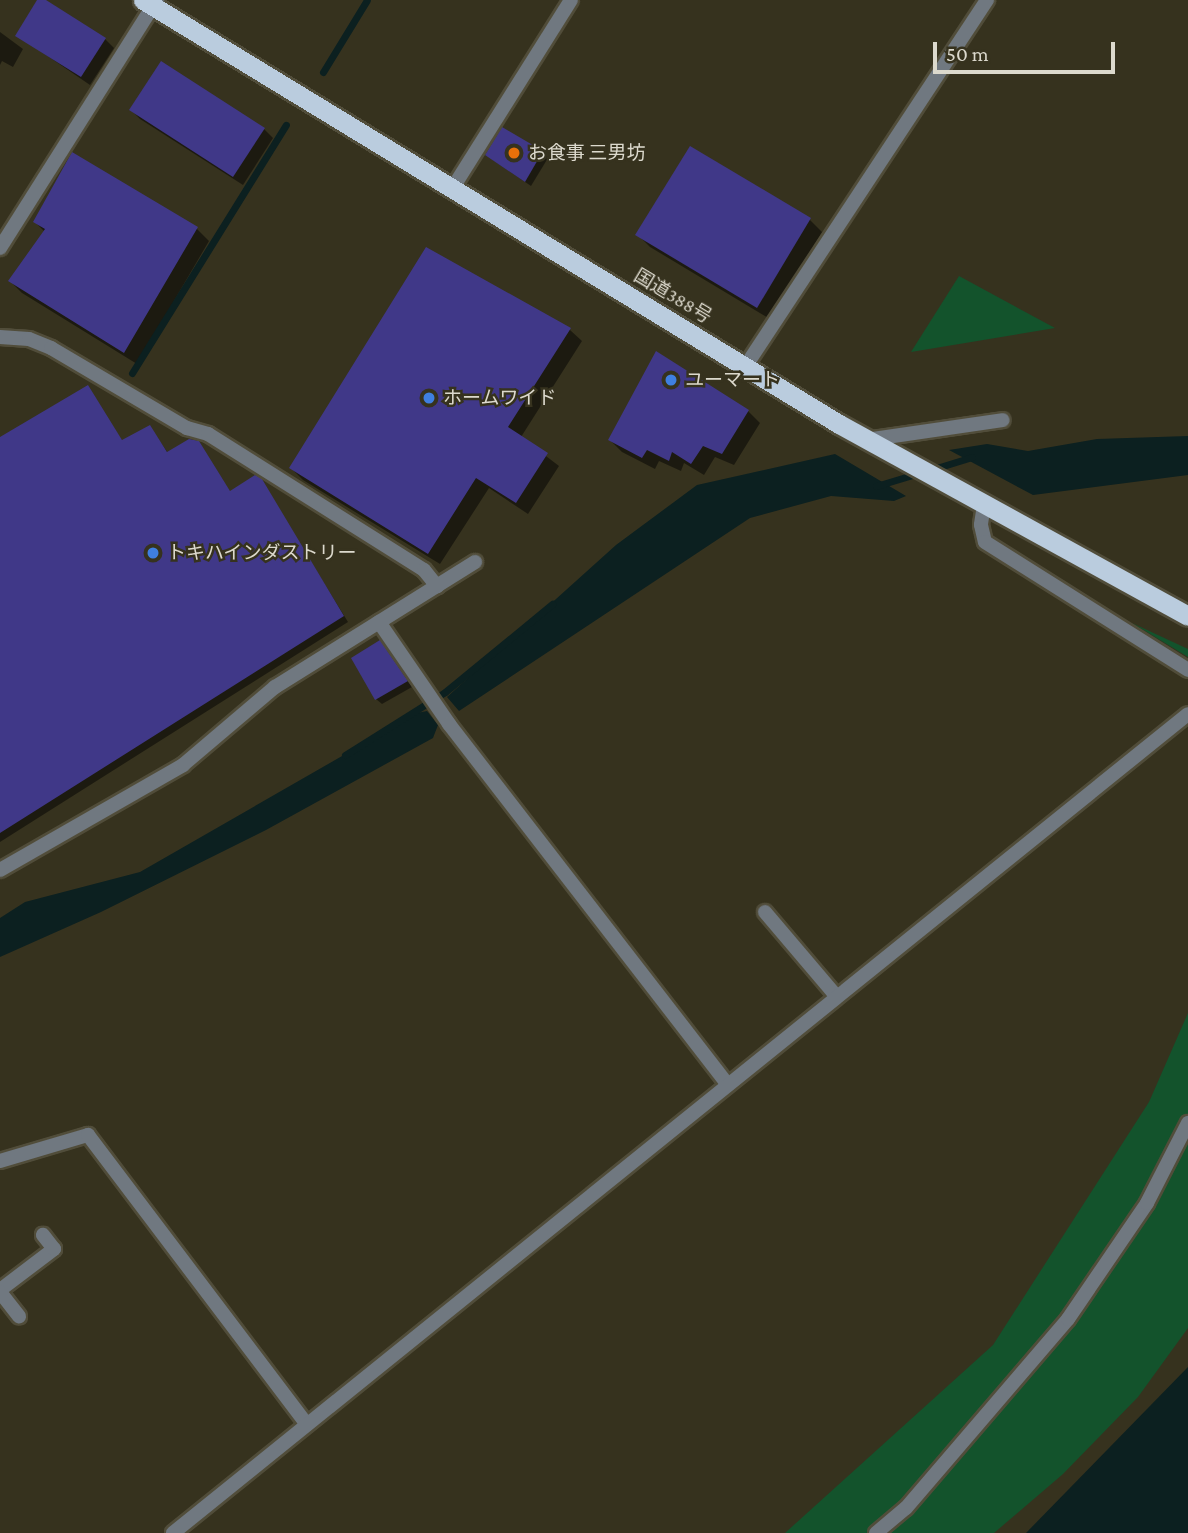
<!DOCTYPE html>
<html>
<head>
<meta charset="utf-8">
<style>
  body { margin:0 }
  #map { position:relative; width:1188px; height:1533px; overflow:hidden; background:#36321e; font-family:"Crimson Pro","Noto Sans JP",serif }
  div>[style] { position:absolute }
  .green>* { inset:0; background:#13532c }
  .water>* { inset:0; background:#0c2020 }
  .shadow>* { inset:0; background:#0007 }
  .stream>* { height:7px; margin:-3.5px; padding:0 3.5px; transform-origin:3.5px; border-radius:3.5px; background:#0c2020 }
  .building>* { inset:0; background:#403888 }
  .roads { filter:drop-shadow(2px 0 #514d3a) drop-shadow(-2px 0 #514d3a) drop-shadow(0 2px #514d3a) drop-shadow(0 -2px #514d3a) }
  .minor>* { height:14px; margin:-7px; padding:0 7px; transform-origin:7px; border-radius:7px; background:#707880 }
  .tertiary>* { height:14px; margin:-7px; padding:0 7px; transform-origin:7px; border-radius:7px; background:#707880 }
  .trunk>* { height:19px; margin:-9.5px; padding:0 9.5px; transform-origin:9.5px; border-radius:9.5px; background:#baccde }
  .dots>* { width:19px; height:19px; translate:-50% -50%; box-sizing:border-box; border:4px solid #36321e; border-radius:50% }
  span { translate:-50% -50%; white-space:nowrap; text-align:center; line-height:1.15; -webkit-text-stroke:5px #36321e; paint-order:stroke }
  .poi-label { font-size:19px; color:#dcd9cd }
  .left { translate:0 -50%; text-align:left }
  .street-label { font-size:19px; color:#dcd9cd }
  .scale { position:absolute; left:933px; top:42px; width:182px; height:32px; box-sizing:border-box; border:4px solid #dcd9cd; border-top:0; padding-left:9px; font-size:21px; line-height:24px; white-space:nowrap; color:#dcd9cd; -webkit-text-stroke:5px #36321e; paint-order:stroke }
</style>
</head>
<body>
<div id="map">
  <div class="green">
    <div style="clip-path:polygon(959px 276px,1055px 328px,911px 352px)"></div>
    <div style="clip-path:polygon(1132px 623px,1188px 649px,1188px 657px)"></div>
    <div style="clip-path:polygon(1188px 1013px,1188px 1328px,1138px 1397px,1063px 1474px,994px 1533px,785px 1533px,993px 1345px,1149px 1102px)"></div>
  </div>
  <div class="water">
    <div style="clip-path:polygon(1188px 436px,1188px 475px,1033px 495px,949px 450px,987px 444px,1028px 451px,1097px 439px)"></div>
    <div style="clip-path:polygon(835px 454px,906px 496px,894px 501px,831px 496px,750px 518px,459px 711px,447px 697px,616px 545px,697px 485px)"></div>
    <div style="clip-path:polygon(427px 711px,438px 725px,433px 738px,266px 830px,101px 912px,0 957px,0 918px,25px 902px,140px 872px,417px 713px)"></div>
    <div style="clip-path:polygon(1188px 1367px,1188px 1533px,1026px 1533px)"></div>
  </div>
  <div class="shadow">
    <div style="clip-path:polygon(40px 0,105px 39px,114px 48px,90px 85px,17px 35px)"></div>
    <div style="clip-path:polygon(0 32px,23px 49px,13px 67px,2px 61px,0 65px)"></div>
    <div style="clip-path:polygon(131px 110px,264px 129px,273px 138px,243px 185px,140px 119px)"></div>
    <div style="clip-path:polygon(690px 148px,810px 220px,822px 232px,770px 319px,650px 247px,638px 235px)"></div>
    <div style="clip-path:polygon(542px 152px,548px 158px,531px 186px,493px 160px)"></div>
    <div style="clip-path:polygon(35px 222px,197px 229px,209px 241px,137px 364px,22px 293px,10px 281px,45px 232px)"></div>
    <div style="clip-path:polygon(426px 250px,570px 330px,582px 341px,521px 437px,559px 466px,528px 514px,489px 488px,440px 564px,303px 480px,291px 468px)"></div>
    <div style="clip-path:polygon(87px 387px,123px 442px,150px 427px,168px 453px,198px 443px,231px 493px,261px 481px,348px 622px,0 842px,0 441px)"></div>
    <div style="clip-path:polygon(748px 411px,760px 423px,734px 465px,715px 457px,704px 475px,684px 463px,681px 471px,659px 461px,655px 469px,622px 452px,610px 440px)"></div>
    <div style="clip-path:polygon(386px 648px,412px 687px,382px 704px,376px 699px)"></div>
  </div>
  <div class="stream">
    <div style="left:323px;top:72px;width:84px;rotate:-58.6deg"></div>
    <div style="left:132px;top:373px;width:292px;rotate:-58.2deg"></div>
    <div style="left:930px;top:470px;width:44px;rotate:-17.2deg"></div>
    <div style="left:876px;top:486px;width:45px;rotate:-16.8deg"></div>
    <div style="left:345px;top:755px;width:118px;rotate:-32.2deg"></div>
    <div style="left:445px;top:692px;width:139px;rotate:-39.4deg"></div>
  </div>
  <div class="building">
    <div style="clip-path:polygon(37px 0,46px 0,106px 38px,81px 77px,15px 36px)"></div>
    <div style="clip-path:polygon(161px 61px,265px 128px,233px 177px,129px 110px)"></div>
    <div style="clip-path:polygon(502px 127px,543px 151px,525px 182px,485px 155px)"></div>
    <div style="clip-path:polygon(690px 146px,811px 218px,757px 308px,635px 235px)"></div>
    <div style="clip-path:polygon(72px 152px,198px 227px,124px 353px,8px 281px,45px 229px,33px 222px)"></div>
    <div style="clip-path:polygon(426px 247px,571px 328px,508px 427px,548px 453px,516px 503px,476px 478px,428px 554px,289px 468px)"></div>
    <div style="clip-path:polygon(656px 351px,749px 410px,722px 454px,703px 446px,691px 464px,672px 452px,669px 461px,647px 450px,642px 458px,608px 440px)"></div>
    <div style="clip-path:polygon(88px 385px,122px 440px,150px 425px,167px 452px,189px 439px,199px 441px,230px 491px,255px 475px,262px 479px,344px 616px,0 833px,0 437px)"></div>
    <div style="clip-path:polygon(380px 640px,408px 681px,375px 700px,351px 658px)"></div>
  </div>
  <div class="roads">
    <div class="minor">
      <div style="left:452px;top:189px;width:223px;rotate:-57.8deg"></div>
      <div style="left:0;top:248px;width:294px;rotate:-57.7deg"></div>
      <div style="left:745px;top:367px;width:440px;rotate:-56.6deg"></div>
      <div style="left:187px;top:428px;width:22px;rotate:16deg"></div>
      <div style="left:208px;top:434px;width:255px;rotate:32.2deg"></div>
      <div style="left:424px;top:570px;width:21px;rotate:51deg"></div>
      <div style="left:866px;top:440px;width:138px;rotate:-8.3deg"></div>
      <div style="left:984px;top:505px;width:20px;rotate:99deg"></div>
      <div style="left:981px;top:525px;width:17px;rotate:77deg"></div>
      <div style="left:985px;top:542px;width:240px;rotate:32.2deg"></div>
      <div style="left:379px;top:622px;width:124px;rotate:55.5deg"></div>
      <div style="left:449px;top:724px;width:456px;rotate:52.3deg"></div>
      <div style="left:0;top:870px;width:211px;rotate:-29.8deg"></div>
      <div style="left:183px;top:765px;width:121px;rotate:-40.3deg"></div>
      <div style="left:275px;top:687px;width:236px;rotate:-32deg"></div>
      <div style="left:765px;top:912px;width:111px;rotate:49.7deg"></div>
      <div style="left:0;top:1161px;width:92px;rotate:-16.5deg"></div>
      <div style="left:88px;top:1135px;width:363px;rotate:52.9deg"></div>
      <div style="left:0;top:1290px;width:68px;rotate:-37.2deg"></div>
      <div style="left:54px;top:1249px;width:18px;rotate:-128deg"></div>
      <div style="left:0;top:1292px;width:31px;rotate:52deg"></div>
      <div style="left:173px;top:1533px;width:1304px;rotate:-38.9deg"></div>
      <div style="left:876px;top:1533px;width:39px;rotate:-40deg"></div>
      <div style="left:906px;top:1508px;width:249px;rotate:-49.4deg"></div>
      <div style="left:1068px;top:1319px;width:140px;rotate:-55.7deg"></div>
      <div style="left:1147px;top:1203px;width:90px;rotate:-62.9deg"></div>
    </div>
    <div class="tertiary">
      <div style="left:0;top:337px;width:29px;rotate:4deg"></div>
      <div style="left:29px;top:339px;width:24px;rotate:22deg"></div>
      <div style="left:51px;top:348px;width:158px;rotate:30.5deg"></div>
    </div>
    <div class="trunk">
      <div style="left:143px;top:0;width:815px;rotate:31.35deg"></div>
      <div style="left:839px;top:424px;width:398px;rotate:28.8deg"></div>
    </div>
  </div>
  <div class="dots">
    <div style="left:514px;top:153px;background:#e8710a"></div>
    <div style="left:671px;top:380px;background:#3f7fe0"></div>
    <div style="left:429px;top:398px;background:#3f7fe0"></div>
    <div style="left:153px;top:553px;background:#3f7fe0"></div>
  </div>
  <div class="poi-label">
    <span class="left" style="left:528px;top:153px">お食事 三男坊</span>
    <span class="left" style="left:685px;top:380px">ユーマート</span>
    <span class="left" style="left:443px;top:398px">ホームワイド</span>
    <span class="left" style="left:167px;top:553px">トキハインダストリー</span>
  </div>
  <div class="street-label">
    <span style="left:673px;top:296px;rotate:31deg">国道388号</span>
  </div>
  <div class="scale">50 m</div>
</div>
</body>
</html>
